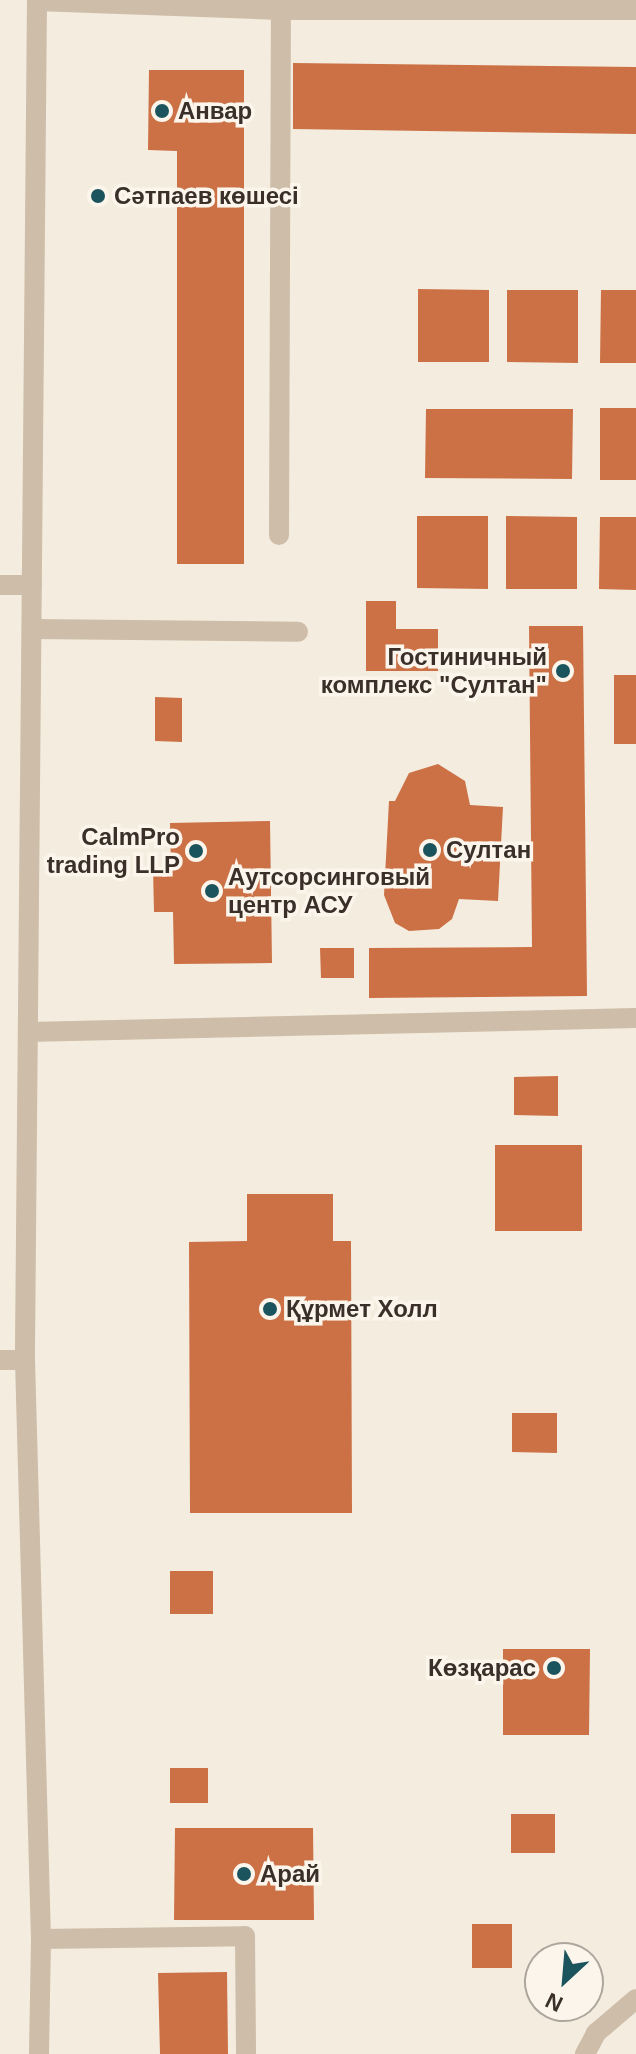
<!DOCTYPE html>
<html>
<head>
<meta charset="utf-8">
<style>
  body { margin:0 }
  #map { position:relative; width:636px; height:2054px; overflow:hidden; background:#f4ecde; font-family:Arial,sans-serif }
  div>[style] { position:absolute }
  .building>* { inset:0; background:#cc7145 }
  .minor>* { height:20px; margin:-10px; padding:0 10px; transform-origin:10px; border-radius:10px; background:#cdbda9 }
  .dots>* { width:22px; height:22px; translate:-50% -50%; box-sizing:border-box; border:4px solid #fbf5eb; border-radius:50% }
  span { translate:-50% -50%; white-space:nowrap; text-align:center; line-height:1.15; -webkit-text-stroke:7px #fbf5eb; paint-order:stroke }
  .poi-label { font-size:24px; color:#3a3029; font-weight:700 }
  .left { translate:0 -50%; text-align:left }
  .right { translate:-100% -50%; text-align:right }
  .north { position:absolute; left:524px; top:1942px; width:80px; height:80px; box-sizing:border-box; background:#fbf5eb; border:2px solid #aea69d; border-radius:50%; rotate:206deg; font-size:22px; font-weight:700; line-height:32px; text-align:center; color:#3a3029 }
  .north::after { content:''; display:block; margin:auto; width:28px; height:36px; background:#1c545e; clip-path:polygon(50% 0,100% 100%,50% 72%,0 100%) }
</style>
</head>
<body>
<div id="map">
  <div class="building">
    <div style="clip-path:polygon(293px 63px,636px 67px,636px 134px,293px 129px)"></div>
    <div style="clip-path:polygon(149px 70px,244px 70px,244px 564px,177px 564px,177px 151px,148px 150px)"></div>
    <div style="clip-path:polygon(418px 289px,489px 290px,489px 362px,418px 362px)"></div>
    <div style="clip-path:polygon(507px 290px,578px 290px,578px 363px,507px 362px)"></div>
    <div style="clip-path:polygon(601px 290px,636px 290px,636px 363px,600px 363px)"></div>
    <div style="clip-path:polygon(600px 408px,636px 408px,636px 480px,600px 480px)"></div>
    <div style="clip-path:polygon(426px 409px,573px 409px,572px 479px,425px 478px)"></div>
    <div style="clip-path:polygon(417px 516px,488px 516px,488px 589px,417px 588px)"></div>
    <div style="clip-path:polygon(506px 516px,577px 517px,577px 589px,506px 589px)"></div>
    <div style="clip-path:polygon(600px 517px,636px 517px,636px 590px,599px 589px)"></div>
    <div style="clip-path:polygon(366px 601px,396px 601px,396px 629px,438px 629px,438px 671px,366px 671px)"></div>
    <div style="clip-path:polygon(529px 626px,583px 626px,587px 996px,369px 998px,369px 948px,532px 947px)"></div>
    <div style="clip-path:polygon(614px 675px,636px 675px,636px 744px,614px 744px)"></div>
    <div style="clip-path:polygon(155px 697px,182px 698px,182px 742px,155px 741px)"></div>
    <div style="clip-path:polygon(438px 764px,465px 781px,470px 805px,503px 807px,498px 901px,459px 899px,452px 919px,439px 929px,409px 931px,395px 923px,384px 895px,389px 801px,395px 801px,409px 773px)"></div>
    <div style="clip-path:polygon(270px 821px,272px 963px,174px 964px,173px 912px,154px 912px,153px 869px,171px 869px,170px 823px)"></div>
    <div style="clip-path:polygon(320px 948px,354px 948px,354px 978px,321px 978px)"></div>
    <div style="clip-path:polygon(558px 1076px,558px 1116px,514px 1115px,514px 1077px)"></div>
    <div style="clip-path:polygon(495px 1145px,582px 1145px,582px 1231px,495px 1231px)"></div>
    <div style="clip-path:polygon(247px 1194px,333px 1194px,333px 1241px,351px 1241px,352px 1513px,190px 1513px,189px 1242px,247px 1241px)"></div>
    <div style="clip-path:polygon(512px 1413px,557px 1413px,557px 1453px,512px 1452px)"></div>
    <div style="clip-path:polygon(170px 1571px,213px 1571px,213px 1614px,170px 1614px)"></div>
    <div style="clip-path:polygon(503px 1649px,590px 1649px,589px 1735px,503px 1735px)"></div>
    <div style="clip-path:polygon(170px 1768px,208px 1768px,208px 1803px,170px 1803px)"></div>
    <div style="clip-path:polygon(511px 1814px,555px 1814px,555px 1853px,511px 1853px)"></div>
    <div style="clip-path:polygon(175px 1828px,313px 1828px,314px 1920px,174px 1920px)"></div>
    <div style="clip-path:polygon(472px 1924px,512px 1924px,512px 1968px,472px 1968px)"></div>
    <div style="clip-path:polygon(227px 1972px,228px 2054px,160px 2054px,158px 1973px)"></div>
  </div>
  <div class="minor">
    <div style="left:37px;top:0;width:1360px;rotate:90.51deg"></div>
    <div style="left:25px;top:1360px;width:579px;rotate:88.42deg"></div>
    <div style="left:41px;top:1939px;width:115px;rotate:91deg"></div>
    <div style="left:37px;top:1px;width:243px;rotate:2.1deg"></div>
    <div style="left:280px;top:10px;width:356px"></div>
    <div style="left:279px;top:535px;width:535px;rotate:-89.79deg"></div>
    <div style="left:0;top:585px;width:32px"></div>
    <div style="left:32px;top:629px;width:266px;rotate:0.6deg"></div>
    <div style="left:28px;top:1032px;width:608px;rotate:-1.32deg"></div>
    <div style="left:0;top:1360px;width:25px"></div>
    <div style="left:41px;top:1939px;width:204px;rotate:-0.8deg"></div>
    <div style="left:245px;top:1936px;width:118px;rotate:89.5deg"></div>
    <div style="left:585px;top:2054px;width:24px;rotate:-62deg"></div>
    <div style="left:596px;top:2033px;width:52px;rotate:-40.4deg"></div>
  </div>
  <div class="dots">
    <div style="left:162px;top:111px;background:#1c545e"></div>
    <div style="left:98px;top:196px;background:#1c545e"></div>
    <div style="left:563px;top:671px;background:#1c545e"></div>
    <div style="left:430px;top:850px;background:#1c545e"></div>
    <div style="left:196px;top:851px;background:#1c545e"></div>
    <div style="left:212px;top:891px;background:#1c545e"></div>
    <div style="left:270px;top:1309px;background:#1c545e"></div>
    <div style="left:554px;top:1668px;background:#1c545e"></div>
    <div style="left:244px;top:1874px;background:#1c545e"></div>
  </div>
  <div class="poi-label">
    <span class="left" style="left:178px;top:111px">Анвар</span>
    <span class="left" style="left:114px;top:196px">Сәтпаев көшесі</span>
    <span class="right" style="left:547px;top:671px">Гостиничный<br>комплекс "Султан"</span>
    <span class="right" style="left:180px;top:851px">CalmPro<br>trading LLP</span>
    <span class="left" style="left:446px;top:850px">Султан</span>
    <span class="left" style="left:228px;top:891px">Аутсорсинговый<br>центр АСУ</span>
    <span class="left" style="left:286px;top:1309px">Құрмет Холл</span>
    <span class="right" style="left:536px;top:1668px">Көзқарас</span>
    <span class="left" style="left:260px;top:1874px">Арай</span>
  </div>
  <div class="north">N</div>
</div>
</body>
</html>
